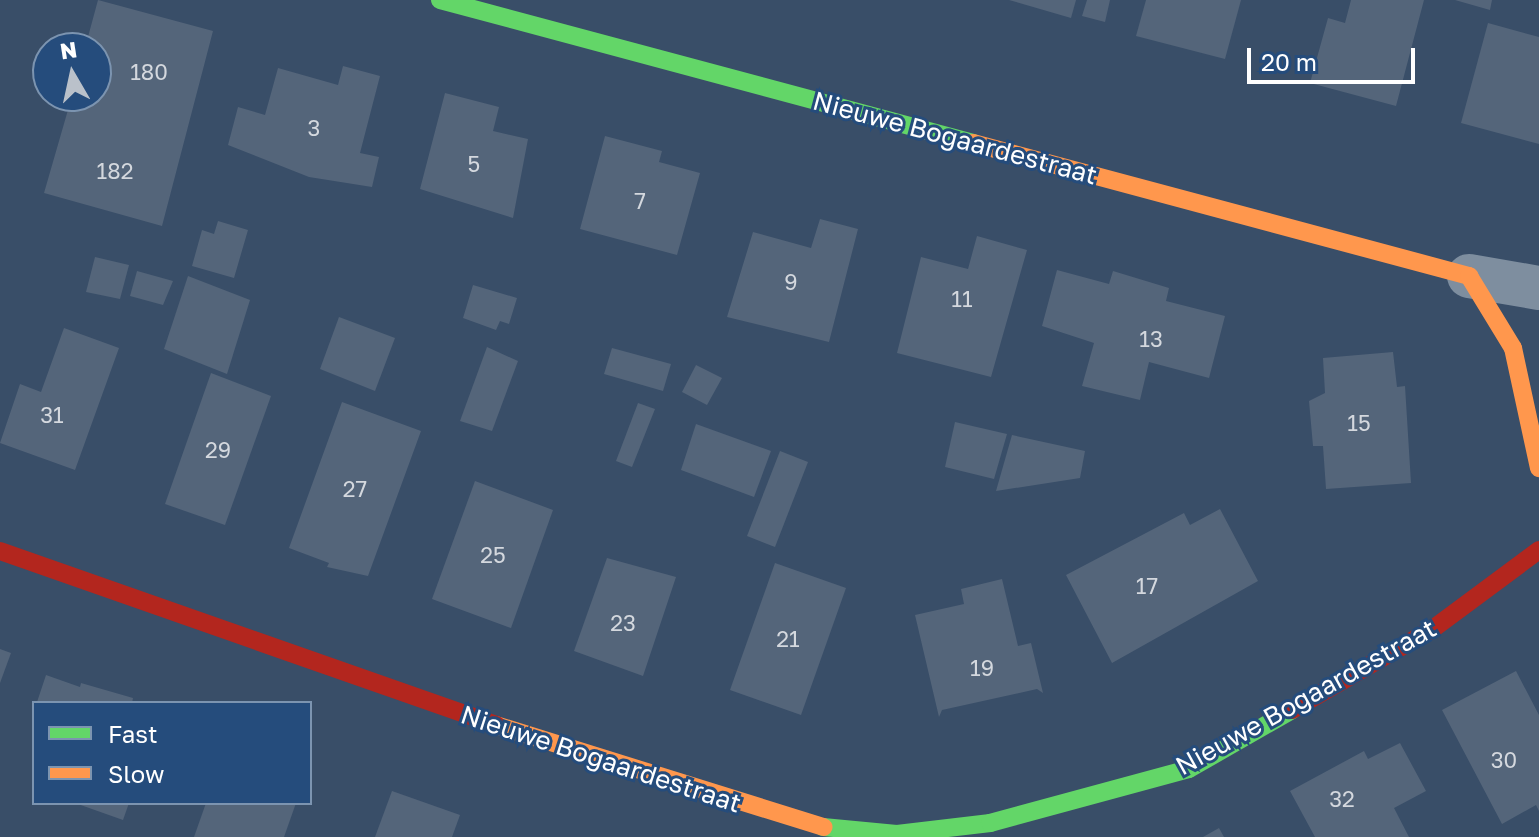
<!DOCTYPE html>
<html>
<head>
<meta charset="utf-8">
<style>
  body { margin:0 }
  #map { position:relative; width:1539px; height:837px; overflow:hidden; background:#394e68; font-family:"Golos Text",sans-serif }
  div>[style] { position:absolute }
  .building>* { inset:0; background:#54657a }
  .street>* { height:44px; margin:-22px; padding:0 22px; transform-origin:22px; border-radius:22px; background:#7e8e9f }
  .fast>* { height:18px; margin:-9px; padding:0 9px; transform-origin:9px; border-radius:9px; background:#63d668 }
  .slow>* { height:18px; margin:-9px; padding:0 9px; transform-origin:9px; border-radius:9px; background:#ff974d }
  .jam>* { height:18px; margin:-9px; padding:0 9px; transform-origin:9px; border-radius:9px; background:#b3261e }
  span { translate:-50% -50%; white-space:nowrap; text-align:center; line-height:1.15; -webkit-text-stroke:6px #254c7c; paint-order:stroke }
  .number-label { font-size:22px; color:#d4d8de }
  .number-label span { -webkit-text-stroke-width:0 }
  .street-label { font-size:26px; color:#fff }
  .legend { position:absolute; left:32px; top:701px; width:280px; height:104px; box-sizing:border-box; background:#254c7c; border:2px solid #7c94b0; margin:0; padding:10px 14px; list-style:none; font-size:24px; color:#fff }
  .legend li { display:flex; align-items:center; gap:16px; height:40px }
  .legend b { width:40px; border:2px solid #7c94b0 }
  .north { position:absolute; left:32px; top:32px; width:80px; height:80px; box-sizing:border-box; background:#254c7c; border:2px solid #7c94b0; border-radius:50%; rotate:351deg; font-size:22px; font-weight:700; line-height:32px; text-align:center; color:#fff }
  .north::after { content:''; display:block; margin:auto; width:28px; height:36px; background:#bac1ca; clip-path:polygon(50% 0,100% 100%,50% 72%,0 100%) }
  .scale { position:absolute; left:1247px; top:48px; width:168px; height:36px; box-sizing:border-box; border:4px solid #fff; border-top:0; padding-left:10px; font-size:24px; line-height:28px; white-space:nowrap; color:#fff; -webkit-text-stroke:6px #254c7c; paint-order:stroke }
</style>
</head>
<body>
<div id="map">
  <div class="building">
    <div style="clip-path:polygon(98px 0,213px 31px,162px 226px,44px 193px,72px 96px,96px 96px,96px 48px,85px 48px)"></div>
    <div style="clip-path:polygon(1009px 0,1076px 0,1071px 18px)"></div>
    <div style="clip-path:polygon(1087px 0,1110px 0,1105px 22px,1082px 16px)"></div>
    <div style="clip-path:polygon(1146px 0,1241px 0,1225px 59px,1136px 36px)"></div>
    <div style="clip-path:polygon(1351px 0,1424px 0,1396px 106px,1310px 83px,1328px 18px,1345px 23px)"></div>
    <div style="clip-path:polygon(1455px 0,1492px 0,1490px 10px)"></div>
    <div style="clip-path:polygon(1488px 23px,1539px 37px,1539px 144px,1461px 123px)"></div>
    <div style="clip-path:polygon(343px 66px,380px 76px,360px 153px,379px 157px,372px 187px,309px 177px,228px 145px,238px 107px,265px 115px,278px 68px,338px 85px)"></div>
    <div style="clip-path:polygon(445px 93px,499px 107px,493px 131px,528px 139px,513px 218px,420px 189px)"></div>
    <div style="clip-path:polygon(605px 136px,662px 151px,659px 162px,700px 173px,677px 255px,580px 229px)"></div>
    <div style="clip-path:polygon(820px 219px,858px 229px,829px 342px,727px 317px,753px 232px,811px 248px)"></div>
    <div style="clip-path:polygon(218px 221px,248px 230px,234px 278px,192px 266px,202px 230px,214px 234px)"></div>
    <div style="clip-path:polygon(977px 236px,1027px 250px,991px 377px,897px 353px,921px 257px,968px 269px)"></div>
    <div style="clip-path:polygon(95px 257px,129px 265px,120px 299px,86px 292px)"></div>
    <div style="clip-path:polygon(1057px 270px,1109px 284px,1113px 271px,1169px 288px,1166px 301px,1225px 316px,1209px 378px,1149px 362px,1140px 400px,1082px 386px,1094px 343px,1042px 326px)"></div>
    <div style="clip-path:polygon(137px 271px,173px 281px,163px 305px,130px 296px)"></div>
    <div style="clip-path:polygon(188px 276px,250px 300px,227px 374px,164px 349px)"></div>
    <div style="clip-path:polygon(473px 285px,517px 298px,509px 324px,500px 321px,496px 330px,463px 318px)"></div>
    <div style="clip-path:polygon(339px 317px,395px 338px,375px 391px,320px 369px)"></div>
    <div style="clip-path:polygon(64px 328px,119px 348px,75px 470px,0 443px,20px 384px,41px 392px)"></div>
    <div style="clip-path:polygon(487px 347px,518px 361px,492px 431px,460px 421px)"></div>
    <div style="clip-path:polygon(612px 348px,671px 364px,663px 391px,604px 374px)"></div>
    <div style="clip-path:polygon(1393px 352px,1397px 387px,1405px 386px,1411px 483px,1326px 489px,1323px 446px,1313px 446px,1309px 401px,1325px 393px,1323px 358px)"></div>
    <div style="clip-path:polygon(696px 365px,722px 378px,707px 405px,682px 392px)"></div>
    <div style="clip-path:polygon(211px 373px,271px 396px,225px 525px,165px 504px)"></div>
    <div style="clip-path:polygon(342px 402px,421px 431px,368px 576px,327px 567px,329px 563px,289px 548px)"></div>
    <div style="clip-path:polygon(638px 403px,655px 409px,632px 467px,616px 461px)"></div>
    <div style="clip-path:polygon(955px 422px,1007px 434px,994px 479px,945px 467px)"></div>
    <div style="clip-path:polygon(696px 424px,771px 451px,754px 497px,681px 470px)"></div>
    <div style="clip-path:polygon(1012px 435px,1085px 451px,1080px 478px,996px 491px)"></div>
    <div style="clip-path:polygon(780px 451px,808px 462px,775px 547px,747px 536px)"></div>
    <div style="clip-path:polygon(475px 481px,553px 510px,511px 628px,432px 599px)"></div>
    <div style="clip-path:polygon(1220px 509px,1258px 581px,1112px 663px,1066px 575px,1184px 513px,1190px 525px)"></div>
    <div style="clip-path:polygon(607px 558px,676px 577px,643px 676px,574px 651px)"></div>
    <div style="clip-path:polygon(775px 563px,846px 588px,801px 715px,730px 690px)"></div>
    <div style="clip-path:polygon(1002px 579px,1018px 646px,1031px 643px,1043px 693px,1037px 689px,942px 710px,939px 717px,915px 615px,964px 604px,961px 589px)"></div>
    <div style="clip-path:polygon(0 649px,11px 653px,0 683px)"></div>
    <div style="clip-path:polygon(1516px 671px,1539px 715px,1539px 811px,1536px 805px,1502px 824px,1442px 710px)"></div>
    <div style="clip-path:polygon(46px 675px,80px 687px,81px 683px,133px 698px,132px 703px,37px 702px)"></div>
    <div style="clip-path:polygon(1400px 743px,1426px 791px,1394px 808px,1409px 837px,1315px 837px,1290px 791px,1364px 751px,1368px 759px)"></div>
    <div style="clip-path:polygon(392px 791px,460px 815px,452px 837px,375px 837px)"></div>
    <div style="clip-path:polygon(75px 803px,129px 803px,123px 820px)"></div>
    <div style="clip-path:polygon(206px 803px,296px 803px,284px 837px,194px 837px)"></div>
    <div style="clip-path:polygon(1219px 828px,1224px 837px,1203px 837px)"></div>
  </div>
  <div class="street">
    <div style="left:1469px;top:276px;width:71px;rotate:9.7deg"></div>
  </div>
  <div class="fast">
    <div style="left:440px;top:0;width:552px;rotate:15.02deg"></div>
    <div style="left:823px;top:827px;width:74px;rotate:5.4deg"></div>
    <div style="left:897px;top:834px;width:94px;rotate:-6.7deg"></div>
    <div style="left:990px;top:823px;width:206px;rotate:-15.2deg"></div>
    <div style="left:1189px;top:769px;width:119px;rotate:-29.8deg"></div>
  </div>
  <div class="slow">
    <div style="left:973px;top:143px;width:514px;rotate:15.01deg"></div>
    <div style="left:1469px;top:276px;width:84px;rotate:58.6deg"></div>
    <div style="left:1513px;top:348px;width:123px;rotate:77.8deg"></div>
    <div style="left:496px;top:725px;width:343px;rotate:17.3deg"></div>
  </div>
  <div class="jam">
    <div style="left:0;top:551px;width:526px;rotate:19.33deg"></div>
    <div style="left:1292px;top:710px;width:164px;rotate:-30deg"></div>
    <div style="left:1434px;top:628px;width:131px;rotate:-36.6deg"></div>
  </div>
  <div class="number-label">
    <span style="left:149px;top:72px">180</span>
    <span style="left:314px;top:128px">3</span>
    <span style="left:474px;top:164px">5</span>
    <span style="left:115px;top:171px">182</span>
    <span style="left:640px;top:201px">7</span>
    <span style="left:791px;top:282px">9</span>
    <span style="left:962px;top:299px">11</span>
    <span style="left:1151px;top:339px">13</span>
    <span style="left:52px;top:415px">31</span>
    <span style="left:1359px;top:423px">15</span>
    <span style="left:218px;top:450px">29</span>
    <span style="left:355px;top:489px">27</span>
    <span style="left:493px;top:555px">25</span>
    <span style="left:1147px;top:586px">17</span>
    <span style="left:623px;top:623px">23</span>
    <span style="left:788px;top:639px">21</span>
    <span style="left:982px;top:668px">19</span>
    <span style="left:1504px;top:760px">30</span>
    <span style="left:1342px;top:799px">32</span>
  </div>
  <div class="street-label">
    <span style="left:955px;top:138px;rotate:15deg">Nieuwe Bogaardestraat</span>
    <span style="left:1306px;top:697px;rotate:-29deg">Nieuwe Bogaardestraat</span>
    <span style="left:601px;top:759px;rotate:18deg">Nieuwe Bogaardestraat</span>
  </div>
  <ul class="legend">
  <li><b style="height:10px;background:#63d668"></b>Fast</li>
  <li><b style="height:10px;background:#ff974d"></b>Slow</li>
  </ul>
  <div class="north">N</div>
  <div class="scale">20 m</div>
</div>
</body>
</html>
